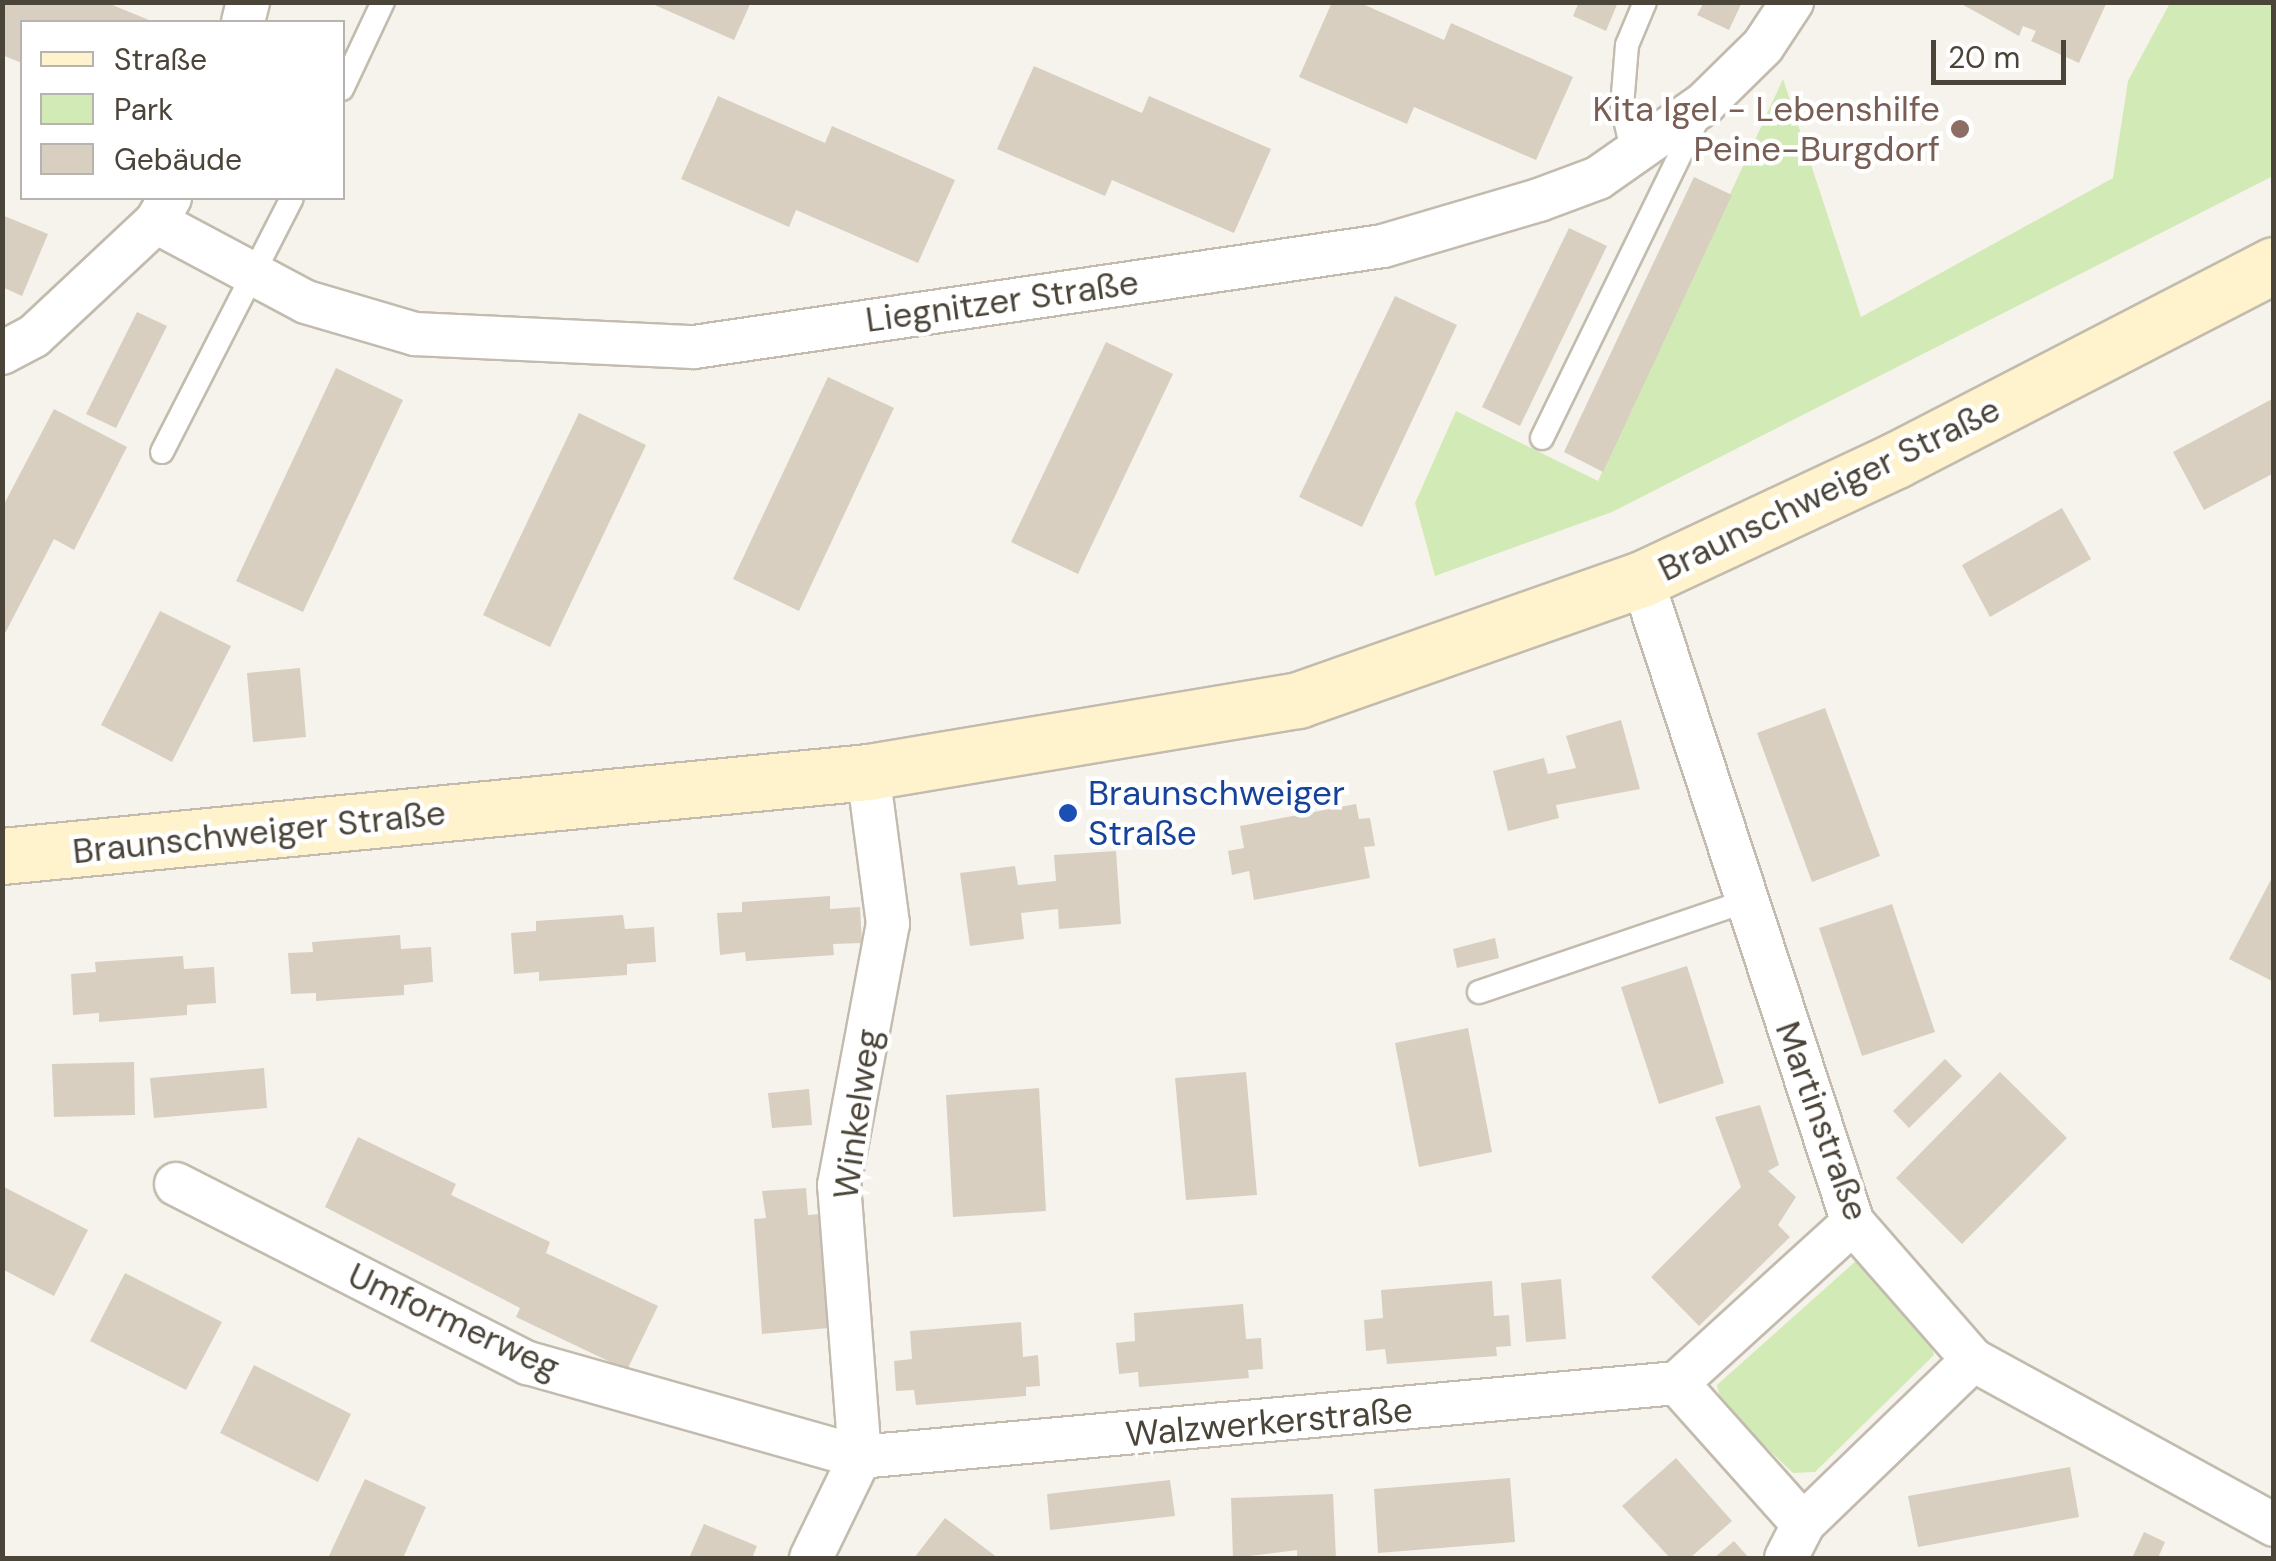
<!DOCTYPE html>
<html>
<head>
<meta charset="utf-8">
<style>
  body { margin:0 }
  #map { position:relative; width:2276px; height:1561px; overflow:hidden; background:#f6f3ec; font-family:"DM Sans",sans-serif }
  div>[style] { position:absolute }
  .green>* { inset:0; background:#d2eab5 }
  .building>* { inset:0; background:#d8cfc1 }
  .roads { filter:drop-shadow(2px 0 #c2bbae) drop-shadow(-2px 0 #c2bbae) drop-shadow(0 2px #c2bbae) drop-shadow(0 -2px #c2bbae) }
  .lane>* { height:22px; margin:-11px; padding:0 11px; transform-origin:11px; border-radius:11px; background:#fff }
  .street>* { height:42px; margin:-21px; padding:0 21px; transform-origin:21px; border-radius:21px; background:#fff }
  .secondary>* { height:55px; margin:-27.5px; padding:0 27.5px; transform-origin:27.5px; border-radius:27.5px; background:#fff3cd }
  .dots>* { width:28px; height:28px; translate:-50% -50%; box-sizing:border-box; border:5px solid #fff; border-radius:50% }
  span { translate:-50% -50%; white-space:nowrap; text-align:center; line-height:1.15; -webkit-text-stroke:9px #fff; paint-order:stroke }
  .education-label { font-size:35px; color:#785e54 }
  .right { translate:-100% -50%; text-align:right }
  .street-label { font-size:35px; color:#4b4439 }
  .transit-label { font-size:35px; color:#164399 }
  .left { translate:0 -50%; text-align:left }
  .frame { position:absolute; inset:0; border:5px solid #4b4439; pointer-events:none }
  .legend { position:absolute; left:20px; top:20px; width:325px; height:180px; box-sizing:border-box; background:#fff; border:2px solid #b7b4b0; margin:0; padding:12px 18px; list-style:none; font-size:30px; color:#4b4439 }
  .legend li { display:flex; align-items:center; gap:20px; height:50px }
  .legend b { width:50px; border:2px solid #b7b4b0 }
  .scale { position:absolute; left:1931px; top:40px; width:135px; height:45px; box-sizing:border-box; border:5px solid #4b4439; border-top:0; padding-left:12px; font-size:30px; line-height:35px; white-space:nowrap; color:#4b4439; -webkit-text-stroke:8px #fff; paint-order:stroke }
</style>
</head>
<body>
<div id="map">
  <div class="green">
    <div style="clip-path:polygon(2170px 3px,2273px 3px,2273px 176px,1612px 512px,1435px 576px,1415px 503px,1456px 411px,1598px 481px,1783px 79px,1861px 317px,2113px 178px,2128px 81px)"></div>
    <div style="clip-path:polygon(1857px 1260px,1928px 1334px,1934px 1355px,1815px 1472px,1793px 1473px,1721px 1404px,1717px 1385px)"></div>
  </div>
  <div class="building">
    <div style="clip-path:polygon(2px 2px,105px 2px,154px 22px,22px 22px,22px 63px,2px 55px)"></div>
    <div style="clip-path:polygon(648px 2px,751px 2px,734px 40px)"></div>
    <div style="clip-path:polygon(1332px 2px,1358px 2px,1444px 40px,1451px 23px,1573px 77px,1536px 160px,1414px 107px,1407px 124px,1299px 77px)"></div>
    <div style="clip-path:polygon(1579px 2px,1618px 2px,1606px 31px,1573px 16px)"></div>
    <div style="clip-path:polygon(1704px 2px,1742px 2px,1729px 30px,1697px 15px)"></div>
    <div style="clip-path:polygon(1958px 2px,2102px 2px,2106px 4px,2079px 63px,2031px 41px,2036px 31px,2023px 26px,2019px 36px)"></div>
    <div style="clip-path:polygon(1034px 66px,1142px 113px,1149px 96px,1271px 149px,1234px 233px,1112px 180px,1105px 196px,997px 149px)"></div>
    <div style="clip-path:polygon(718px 96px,825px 143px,832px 126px,955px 180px,918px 263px,796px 210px,789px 227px,681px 179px)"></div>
    <div style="clip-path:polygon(1694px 177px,1732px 195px,1603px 472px,1564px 452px)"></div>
    <div style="clip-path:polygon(2px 215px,48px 234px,22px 296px,2px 287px)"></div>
    <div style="clip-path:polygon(1569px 228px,1607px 246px,1520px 426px,1482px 407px)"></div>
    <div style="clip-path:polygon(1395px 296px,1457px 325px,1362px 527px,1299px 497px)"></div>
    <div style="clip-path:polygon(137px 312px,167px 326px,116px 428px,86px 414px)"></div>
    <div style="clip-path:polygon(1106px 342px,1173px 374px,1078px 574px,1011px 542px)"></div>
    <div style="clip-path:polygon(336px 368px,403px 400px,303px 612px,236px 581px)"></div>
    <div style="clip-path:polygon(828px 377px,894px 408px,799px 611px,733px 579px)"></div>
    <div style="clip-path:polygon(2274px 398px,2274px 473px,2204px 510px,2173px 452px)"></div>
    <div style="clip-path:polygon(54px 409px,127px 447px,74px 550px,54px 539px,2px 639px,2px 508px)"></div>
    <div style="clip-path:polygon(579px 413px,646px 445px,550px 647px,483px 615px)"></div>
    <div style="clip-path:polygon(2062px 508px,2091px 559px,1990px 617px,1962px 565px)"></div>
    <div style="clip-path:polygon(160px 611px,231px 646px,172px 762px,101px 725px)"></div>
    <div style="clip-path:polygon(300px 668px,306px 737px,253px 742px,247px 673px)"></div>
    <div style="clip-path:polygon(1825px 708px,1880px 856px,1812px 882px,1757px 733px)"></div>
    <div style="clip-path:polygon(1621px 720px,1640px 789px,1556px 805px,1559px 818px,1508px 831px,1493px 771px,1544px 758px,1548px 774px,1576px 768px,1566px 736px)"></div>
    <div style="clip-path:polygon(1356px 804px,1359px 819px,1370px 818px,1375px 846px,1364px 847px,1370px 878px,1254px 900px,1249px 871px,1232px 875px,1228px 851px,1244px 848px,1240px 826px)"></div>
    <div style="clip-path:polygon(1116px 851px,1121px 924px,1059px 929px,1058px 909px,1021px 913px,1024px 939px,970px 946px,960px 873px,1015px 866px,1018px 885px,1056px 881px,1054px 855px)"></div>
    <div style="clip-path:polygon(2274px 874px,2274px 982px,2229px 959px)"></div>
    <div style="clip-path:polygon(830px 896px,830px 909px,860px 907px,862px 943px,833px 944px,834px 955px,746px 961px,745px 952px,720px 955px,717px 913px,742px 912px,742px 902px)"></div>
    <div style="clip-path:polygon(1892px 904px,1935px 1032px,1862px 1056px,1819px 928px)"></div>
    <div style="clip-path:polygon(623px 915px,625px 929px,654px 927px,656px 962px,627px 964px,627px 975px,539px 981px,539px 972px,514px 974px,511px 933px,536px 931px,536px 921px)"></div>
    <div style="clip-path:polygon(400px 935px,401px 949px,431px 947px,433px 982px,404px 985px,404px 995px,316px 1001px,316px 993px,291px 994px,288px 953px,313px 952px,312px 942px)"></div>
    <div style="clip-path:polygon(1495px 938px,1499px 958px,1457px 968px,1453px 949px)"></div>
    <div style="clip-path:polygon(183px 956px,184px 969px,214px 967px,216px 1003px,187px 1005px,187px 1015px,99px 1022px,99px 1013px,73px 1015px,71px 974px,96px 972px,95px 962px)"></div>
    <div style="clip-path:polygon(1687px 966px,1724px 1083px,1659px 1104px,1621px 987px)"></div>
    <div style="clip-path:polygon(1468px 1028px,1492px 1152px,1419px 1167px,1395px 1043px)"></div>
    <div style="clip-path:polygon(1945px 1059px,1962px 1076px,1909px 1128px,1893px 1111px)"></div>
    <div style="clip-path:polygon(134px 1062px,135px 1115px,54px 1117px,52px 1064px)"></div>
    <div style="clip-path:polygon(264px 1068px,267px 1108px,154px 1118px,150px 1078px)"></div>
    <div style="clip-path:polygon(1246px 1072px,1257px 1195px,1186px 1200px,1175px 1078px)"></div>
    <div style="clip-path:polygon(2000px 1072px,2067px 1138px,1962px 1244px,1896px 1178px)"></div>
    <div style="clip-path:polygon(1039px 1088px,1046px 1211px,953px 1217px,946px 1095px)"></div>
    <div style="clip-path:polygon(809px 1089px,812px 1125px,772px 1128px,768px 1093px)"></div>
    <div style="clip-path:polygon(1760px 1105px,1779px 1165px,1768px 1171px,1796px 1197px,1778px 1225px,1790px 1237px,1699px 1326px,1651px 1277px,1741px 1187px,1715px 1117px)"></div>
    <div style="clip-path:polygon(358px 1137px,456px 1184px,451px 1195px,550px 1242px,546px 1253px,658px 1306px,627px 1370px,516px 1317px,520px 1308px,325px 1207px)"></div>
    <div style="clip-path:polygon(2px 1186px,88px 1230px,54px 1296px,2px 1269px)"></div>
    <div style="clip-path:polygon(806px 1188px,808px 1215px,821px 1214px,829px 1328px,762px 1334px,754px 1219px,766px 1218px,762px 1191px)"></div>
    <div style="clip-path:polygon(125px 1273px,222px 1322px,186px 1390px,90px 1341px)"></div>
    <div style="clip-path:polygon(1561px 1279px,1566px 1339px,1526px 1342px,1521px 1283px)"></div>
    <div style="clip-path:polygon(1492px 1281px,1494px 1316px,1509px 1315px,1511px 1346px,1496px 1347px,1497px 1356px,1387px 1364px,1385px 1349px,1366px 1351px,1364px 1320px,1383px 1318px,1381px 1290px)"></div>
    <div style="clip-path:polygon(1243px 1304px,1246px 1339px,1261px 1338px,1263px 1369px,1248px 1370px,1249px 1378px,1139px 1387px,1138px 1372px,1119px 1374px,1116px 1343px,1135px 1341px,1134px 1313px)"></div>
    <div style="clip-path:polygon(1021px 1322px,1023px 1357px,1038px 1355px,1040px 1386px,1026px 1387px,1026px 1396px,916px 1405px,914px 1390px,896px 1391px,894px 1361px,912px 1359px,910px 1331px)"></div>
    <div style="clip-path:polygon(254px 1365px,351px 1414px,318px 1482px,220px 1433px)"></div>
    <div style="clip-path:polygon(1676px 1458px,1732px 1521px,1690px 1558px,1670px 1558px,1622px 1506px)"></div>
    <div style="clip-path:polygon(2070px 1467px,2079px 1517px,1918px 1547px,1908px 1496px)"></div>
    <div style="clip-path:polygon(1510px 1478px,1515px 1542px,1378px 1553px,1374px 1489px)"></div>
    <div style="clip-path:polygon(365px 1479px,426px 1507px,403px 1558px,328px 1558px)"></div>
    <div style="clip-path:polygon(1170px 1480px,1175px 1516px,1050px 1530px,1047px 1494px)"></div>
    <div style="clip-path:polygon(1333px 1494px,1336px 1558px,1297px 1558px,1297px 1550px,1233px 1558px,1231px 1498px)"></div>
    <div style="clip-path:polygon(945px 1518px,998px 1558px,914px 1558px)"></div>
    <div style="clip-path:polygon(704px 1524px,757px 1546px,752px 1558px,689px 1558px)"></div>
    <div style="clip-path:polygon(2144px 1532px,2165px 1542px,2158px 1558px,2132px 1558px)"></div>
    <div style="clip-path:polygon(1734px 1541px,1749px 1558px,1714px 1558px)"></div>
  </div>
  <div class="roads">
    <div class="lane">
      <div style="left:342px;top:89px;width:96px;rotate:-64.8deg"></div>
      <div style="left:1633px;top:154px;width:49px;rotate:-102.9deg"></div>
      <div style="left:1622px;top:106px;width:61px;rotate:-85.3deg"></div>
      <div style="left:1627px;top:45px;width:47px;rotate:-67.3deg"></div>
      <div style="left:1542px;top:438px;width:358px;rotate:-64deg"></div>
      <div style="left:162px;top:452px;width:285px;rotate:-62.9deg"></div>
      <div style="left:1479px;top:992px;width:282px;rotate:-18.8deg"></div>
    </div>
    <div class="street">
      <div style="left:243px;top:22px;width:21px;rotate:-76deg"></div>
      <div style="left:156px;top:222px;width:170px;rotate:28.1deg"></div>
      <div style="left:306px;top:302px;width:114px;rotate:16.4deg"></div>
      <div style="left:415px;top:334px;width:279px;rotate:2.7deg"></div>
      <div style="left:694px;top:347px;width:696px;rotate:-8.34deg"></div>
      <div style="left:1383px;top:246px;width:163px;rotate:-16.4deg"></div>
      <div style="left:1539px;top:200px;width:63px;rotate:-20.4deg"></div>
      <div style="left:1598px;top:178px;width:131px;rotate:-35deg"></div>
      <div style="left:1705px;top:103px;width:81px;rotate:-44.5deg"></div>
      <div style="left:1763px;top:46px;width:53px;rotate:-56.6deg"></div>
      <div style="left:2px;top:353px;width:36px;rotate:-28deg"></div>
      <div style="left:34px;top:336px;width:167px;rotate:-43.1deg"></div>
      <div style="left:156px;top:222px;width:28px;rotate:-60deg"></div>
      <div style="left:1642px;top:579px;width:678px;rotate:71.86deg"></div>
      <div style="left:1853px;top:1223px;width:182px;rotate:48.8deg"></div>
      <div style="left:1973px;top:1360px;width:343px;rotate:28.7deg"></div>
      <div style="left:176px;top:1184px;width:395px;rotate:27deg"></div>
      <div style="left:528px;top:1363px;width:345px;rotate:15.8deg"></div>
      <div style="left:860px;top:1457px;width:820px;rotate:-5.18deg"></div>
      <div style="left:1677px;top:1383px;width:238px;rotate:-42.3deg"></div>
      <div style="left:1677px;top:1383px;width:189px;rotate:48.2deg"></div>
      <div style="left:860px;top:1457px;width:273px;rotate:-94.4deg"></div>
      <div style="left:839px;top:1185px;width:266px;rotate:-79.4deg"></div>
      <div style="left:888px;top:924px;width:153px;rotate:-97.5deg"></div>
      <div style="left:811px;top:1558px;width:112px;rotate:-64.1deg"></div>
      <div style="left:1786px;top:1558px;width:38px;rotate:-63deg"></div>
      <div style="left:1803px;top:1524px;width:236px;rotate:-44deg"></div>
    </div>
    <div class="secondary">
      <div style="left:2px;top:856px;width:870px;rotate:-5.54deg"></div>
      <div style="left:868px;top:772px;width:436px;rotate:-9.5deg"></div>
      <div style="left:1298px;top:700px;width:365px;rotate:-19.4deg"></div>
      <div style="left:1642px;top:579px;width:280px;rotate:-25.1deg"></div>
      <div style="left:1896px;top:460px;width:425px;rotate:-27.3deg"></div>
    </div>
  </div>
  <div class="dots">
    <div style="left:1960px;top:129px;background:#8d6e63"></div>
    <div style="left:1068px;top:813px;background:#1a4fb4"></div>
  </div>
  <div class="education-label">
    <span class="right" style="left:1940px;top:129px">Kita Igel - Lebenshilfe<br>Peine-Burgdorf</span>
  </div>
  <div class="street-label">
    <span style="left:1002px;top:301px;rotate:-8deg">Liegnitzer Straße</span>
    <span style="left:1829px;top:489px;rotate:-26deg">Braunschweiger Straße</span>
    <span style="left:259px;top:832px;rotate:-6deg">Braunschweiger Straße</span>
    <span style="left:857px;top:1114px;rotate:-82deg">Winkelweg</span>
    <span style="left:1822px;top:1121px;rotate:70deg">Martinstraße</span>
    <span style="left:454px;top:1321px;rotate:25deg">Umformerweg</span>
    <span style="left:1269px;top:1422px;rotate:-5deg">Walzwerkerstraße</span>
  </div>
  <div class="transit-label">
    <span class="left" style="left:1088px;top:813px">Braunschweiger<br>Straße</span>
  </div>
  <div class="frame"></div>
  <ul class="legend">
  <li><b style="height:12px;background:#fff3cd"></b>Straße</li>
  <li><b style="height:28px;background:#d2eab5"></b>Park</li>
  <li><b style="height:28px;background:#d8cfc1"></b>Gebäude</li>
  </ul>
  <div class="scale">20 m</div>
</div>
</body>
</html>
